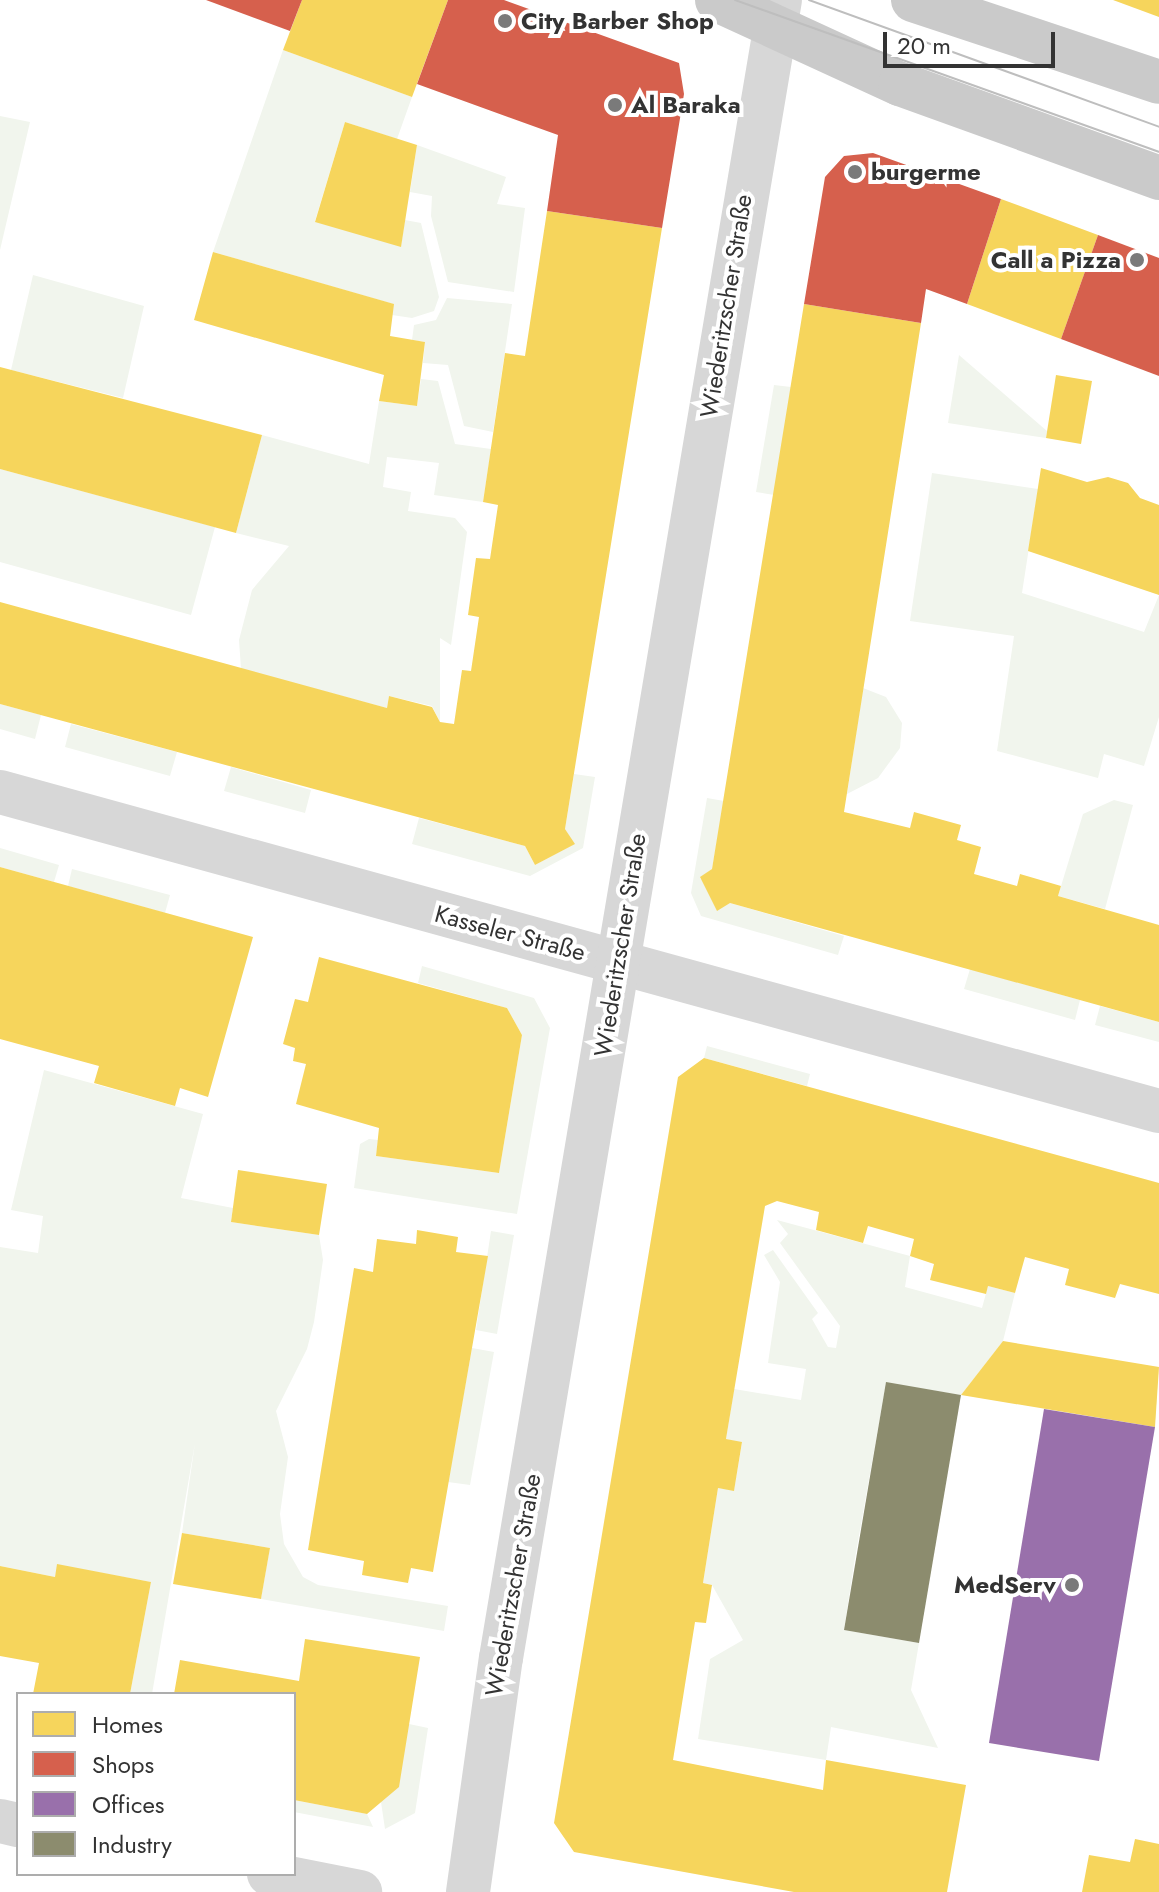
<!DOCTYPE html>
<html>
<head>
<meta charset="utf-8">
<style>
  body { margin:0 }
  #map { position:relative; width:1159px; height:1892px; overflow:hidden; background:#fff; font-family:Jost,sans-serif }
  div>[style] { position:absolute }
  .green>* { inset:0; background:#f1f5ed }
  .homes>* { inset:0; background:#f6d55c }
  .shops>* { inset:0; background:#d6604d }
  .offices>* { inset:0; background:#9970ab }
  .industry>* { inset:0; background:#8c8c6e }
  .minor>* { height:44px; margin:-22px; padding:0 22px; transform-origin:22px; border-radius:22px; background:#d7d7d7 }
  .major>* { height:44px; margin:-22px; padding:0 22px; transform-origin:22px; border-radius:22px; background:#cacaca }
  .tram>* { height:2px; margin:-1px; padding:0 1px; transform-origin:1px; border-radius:1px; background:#bebebe }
  .dots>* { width:22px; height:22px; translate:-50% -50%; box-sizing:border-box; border:4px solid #fff; border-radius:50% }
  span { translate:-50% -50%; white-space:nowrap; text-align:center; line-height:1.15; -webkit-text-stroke:8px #fff; paint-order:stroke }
  .poi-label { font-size:24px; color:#333; font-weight:700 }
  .left { translate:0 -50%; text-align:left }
  .right { translate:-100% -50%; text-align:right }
  .street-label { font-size:24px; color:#333 }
  .legend { position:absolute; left:16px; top:1692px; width:280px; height:184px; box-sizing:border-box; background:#fff; border:2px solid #adadad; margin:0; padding:10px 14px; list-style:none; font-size:24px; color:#333 }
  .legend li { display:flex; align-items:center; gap:16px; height:40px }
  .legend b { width:40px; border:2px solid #adadad }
  .scale { position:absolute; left:883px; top:32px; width:172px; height:36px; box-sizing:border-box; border:4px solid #333; border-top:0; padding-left:10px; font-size:24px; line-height:28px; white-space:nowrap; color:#333; -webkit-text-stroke:6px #fff; paint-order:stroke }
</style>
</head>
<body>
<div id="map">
  <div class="green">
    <div style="clip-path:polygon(283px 50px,412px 97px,397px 139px,345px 122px,315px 221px,401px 246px,405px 220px,421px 223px,439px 297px,434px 311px,412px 318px,392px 315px,393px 304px,213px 252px)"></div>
    <div style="clip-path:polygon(0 116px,30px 122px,0 250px)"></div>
    <div style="clip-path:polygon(417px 145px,506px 177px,497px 204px,525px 208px,514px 292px,448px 282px,431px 216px,432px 196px,410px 192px)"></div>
    <div style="clip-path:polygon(33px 275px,144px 306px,123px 398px,11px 370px)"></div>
    <div style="clip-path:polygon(447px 298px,512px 304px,493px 432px,464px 426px,448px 365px,423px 363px,425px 342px,412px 340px,414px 325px,436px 320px)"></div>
    <div style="clip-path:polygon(959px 355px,1047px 431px,1046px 438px,948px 423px)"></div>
    <div style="clip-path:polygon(421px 379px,438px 381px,455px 444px,491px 449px,483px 502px,434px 495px,439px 463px,387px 457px,383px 487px,411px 492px,408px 511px,455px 518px,467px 532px,451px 645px,440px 638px,440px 722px,432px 706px,389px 696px,387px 708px,241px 669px,239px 640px,252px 590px,289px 546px,236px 533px,262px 435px,369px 464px,379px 401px,417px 406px)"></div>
    <div style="clip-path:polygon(774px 385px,791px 387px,774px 495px,756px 492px)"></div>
    <div style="clip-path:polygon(0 469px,215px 527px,191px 615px,0 562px)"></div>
    <div style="clip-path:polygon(932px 473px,1038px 489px,1022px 593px,1144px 632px,1159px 595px,1159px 717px,1144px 766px,1104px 754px,1098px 778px,997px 751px,1014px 636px,910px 621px)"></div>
    <div style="clip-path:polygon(863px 688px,886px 697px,902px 723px,900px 748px,878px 778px,847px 794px)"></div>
    <div style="clip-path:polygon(0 704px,41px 715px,35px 739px,0 729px)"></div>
    <div style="clip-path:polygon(71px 724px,177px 752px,170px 776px,65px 747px)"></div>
    <div style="clip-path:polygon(231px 767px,311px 790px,305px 813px,224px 791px)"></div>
    <div style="clip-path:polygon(574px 774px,595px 777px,583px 848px,530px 876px,412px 844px,419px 818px,525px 846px,535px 865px,574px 844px,565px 829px)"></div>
    <div style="clip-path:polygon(707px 798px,724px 801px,712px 869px,700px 878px,730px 903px,844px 936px,838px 955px,701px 916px,691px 893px)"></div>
    <div style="clip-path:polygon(1114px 800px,1133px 805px,1105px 909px,1058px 896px,1083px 814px)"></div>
    <div style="clip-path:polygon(0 848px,59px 865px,54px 882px,0 867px)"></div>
    <div style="clip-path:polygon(72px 869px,170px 895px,165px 913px,68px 886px)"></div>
    <div style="clip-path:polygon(422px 966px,534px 998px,550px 1028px,517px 1214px,354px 1188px,360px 1144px,369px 1139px,378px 1140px,376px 1156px,499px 1173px,522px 1035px,507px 1008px,418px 983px)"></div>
    <div style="clip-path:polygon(970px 969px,1080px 1000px,1075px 1020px,964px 989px)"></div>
    <div style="clip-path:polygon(1100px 1006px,1159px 1022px,1159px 1042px,1095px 1025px)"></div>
    <div style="clip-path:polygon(707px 1046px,810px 1074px,807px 1086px,704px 1058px)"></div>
    <div style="clip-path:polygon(44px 1070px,203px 1114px,181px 1198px,233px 1208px,231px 1222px,319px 1235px,323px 1260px,314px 1322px,307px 1349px,276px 1411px,288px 1457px,280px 1514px,284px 1544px,303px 1577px,318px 1585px,448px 1606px,444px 1631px,261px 1599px,270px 1548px,182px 1533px,195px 1443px,152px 1694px,130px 1694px,151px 1582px,58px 1565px,55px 1577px,0 1566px,0 1247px,38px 1253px,43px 1216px,11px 1210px)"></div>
    <div style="clip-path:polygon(777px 1220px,910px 1256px,905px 1287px,982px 1308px,988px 1286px,1015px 1293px,1003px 1341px,961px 1395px,886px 1383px,854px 1564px,844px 1630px,919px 1643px,911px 1690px,938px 1748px,831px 1727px,826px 1760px,698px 1739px,710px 1659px,743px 1640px,712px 1585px,703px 1583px,718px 1488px,734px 1490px,742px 1443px,726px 1439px,734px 1389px,801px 1400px,806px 1369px,768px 1363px,780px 1282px,764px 1255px,773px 1250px,818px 1313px,812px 1319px,828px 1347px,836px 1348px,840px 1326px,780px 1243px,788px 1234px)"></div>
    <div style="clip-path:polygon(491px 1231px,514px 1235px,497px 1334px,476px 1330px)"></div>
    <div style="clip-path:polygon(472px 1348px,494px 1352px,470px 1485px,448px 1482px)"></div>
    <div style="clip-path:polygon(409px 1724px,428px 1728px,415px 1813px,385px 1829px,381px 1802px)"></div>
    <div style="clip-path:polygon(294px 1800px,367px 1814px,373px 1827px,294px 1812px)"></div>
  </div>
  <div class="homes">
    <div style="clip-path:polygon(302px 0,448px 0,412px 97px,283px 50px)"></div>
    <div style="clip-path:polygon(1113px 0,1159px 0,1159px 17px)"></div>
    <div style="clip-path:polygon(345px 122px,417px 145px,401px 247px,315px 222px)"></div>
    <div style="clip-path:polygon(1001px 199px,1098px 235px,1061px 339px,967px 304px)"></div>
    <div style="clip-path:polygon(547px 211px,662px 228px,565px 829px,575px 844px,535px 865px,525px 846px,0 704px,0 602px,387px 708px,389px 696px,432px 707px,440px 722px,454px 724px,462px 670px,471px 671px,479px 617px,468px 615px,476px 558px,490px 559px,498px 505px,483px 502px,505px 353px,525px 356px)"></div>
    <div style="clip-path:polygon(213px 252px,394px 304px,390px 336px,425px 342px,417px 406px,379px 401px,384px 375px,194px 320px)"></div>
    <div style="clip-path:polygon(804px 304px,921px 323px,844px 812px,910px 828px,914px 812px,961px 825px,957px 840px,981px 847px,974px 874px,1017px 886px,1020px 874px,1061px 886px,1058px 896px,1159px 925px,1159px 1022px,730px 903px,717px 911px,700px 877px,712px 869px)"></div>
    <div style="clip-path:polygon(0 367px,262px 435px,236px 533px,0 469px)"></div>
    <div style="clip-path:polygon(1056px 375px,1092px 381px,1081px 444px,1046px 438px)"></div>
    <div style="clip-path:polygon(1041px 468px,1087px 482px,1108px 477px,1128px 483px,1140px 498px,1159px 505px,1159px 595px,1028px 551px)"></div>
    <div style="clip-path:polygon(0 867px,253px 937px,208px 1097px,180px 1088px,175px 1106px,94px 1083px,99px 1066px,0 1039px)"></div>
    <div style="clip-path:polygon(319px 957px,507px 1008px,522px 1035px,499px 1173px,376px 1156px,379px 1128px,296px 1104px,306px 1064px,293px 1061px,295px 1048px,283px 1044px,295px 999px,308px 1002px)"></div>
    <div style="clip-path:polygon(704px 1058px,1159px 1183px,1159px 1294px,1120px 1284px,1115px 1298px,1065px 1285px,1069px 1269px,1025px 1257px,1015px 1293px,988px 1286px,986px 1294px,930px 1280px,934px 1264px,910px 1256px,914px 1239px,868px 1226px,863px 1243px,816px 1230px,819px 1212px,777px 1201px,765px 1206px,726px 1439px,742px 1442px,734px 1491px,718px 1488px,703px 1583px,712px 1585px,706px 1623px,695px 1622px,673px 1760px,823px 1790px,826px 1760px,966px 1785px,947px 1892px,794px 1892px,574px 1852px,554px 1823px,678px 1077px)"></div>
    <div style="clip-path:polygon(238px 1170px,327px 1184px,319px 1235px,231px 1222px)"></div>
    <div style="clip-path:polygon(417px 1230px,458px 1237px,456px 1252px,488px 1256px,433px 1572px,411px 1568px,408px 1583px,362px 1575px,364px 1561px,308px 1550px,354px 1268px,373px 1272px,377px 1239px,416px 1244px)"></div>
    <div style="clip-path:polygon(1003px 1341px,1159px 1367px,1155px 1427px,961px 1395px)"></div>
    <div style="clip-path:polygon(182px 1533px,270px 1548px,261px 1599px,173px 1584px)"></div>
    <div style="clip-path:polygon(57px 1564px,151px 1582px,130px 1694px,33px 1694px,39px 1663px,0 1656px,0 1566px,55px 1577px)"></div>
    <div style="clip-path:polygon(305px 1639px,420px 1657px,399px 1787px,367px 1814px,294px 1800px,294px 1694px,174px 1694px,180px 1660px,299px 1681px)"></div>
    <div style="clip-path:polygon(1135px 1839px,1159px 1844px,1159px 1892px,1082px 1892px,1089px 1855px,1130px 1862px)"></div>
  </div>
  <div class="shops">
    <div style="clip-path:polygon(206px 0,302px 0,290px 31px)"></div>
    <div style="clip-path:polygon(448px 0,504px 0,679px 63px,684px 94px,662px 228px,547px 211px,558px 135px,417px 84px)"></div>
    <div style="clip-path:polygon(873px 153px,1001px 199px,967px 304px,926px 289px,921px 323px,804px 304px,825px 177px,844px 156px)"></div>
    <div style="clip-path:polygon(1098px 235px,1159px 258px,1159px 376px,1061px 339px)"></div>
  </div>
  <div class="offices">
    <div style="clip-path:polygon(1044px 1409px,1155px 1427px,1099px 1761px,989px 1743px)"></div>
  </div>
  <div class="industry">
    <div style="clip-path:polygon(886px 1382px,961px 1395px,919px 1643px,844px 1630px)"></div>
  </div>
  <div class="minor">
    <div style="left:0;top:792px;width:1202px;rotate:15.39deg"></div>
    <div style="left:0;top:1821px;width:18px;rotate:13deg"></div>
    <div style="left:269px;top:1874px;width:93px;rotate:11.2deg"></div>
    <div style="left:468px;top:1892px;width:236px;rotate:-82deg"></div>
    <div style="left:501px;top:1658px;width:1681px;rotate:-80.45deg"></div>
  </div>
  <div class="major">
    <div style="left:717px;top:0;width:201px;rotate:24.7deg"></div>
    <div style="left:900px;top:84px;width:276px;rotate:19.9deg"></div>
    <div style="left:913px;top:0;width:259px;rotate:18.4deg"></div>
  </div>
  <div class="tram">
    <div style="left:735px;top:0;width:450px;rotate:19.7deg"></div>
    <div style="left:809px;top:0;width:372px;rotate:19.9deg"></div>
  </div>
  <div class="dots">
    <div style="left:505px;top:21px;background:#7a7a7a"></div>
    <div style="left:615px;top:105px;background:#7a7a7a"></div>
    <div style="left:855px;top:172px;background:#7a7a7a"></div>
    <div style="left:1137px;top:260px;background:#7a7a7a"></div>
    <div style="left:1072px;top:1585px;background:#7a7a7a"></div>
  </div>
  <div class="poi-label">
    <span class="left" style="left:521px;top:21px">City Barber Shop</span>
    <span class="left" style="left:631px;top:105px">Al Baraka</span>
    <span class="left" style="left:871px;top:172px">burgerme</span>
    <span class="right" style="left:1121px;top:260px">Call a Pizza</span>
    <span class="right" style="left:1056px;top:1585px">MedServ</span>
  </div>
  <div class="street-label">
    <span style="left:726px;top:306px;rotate:-81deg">Wiederitzscher Straße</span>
    <span style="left:510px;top:933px;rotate:15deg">Kasseler Straße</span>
    <span style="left:620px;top:945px;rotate:-81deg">Wiederitzscher Straße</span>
    <span style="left:513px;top:1585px;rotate:-80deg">Wiederitzscher Straße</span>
  </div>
  <ul class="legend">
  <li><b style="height:22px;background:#f6d55c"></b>Homes</li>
  <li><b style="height:22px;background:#d6604d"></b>Shops</li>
  <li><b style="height:22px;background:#9970ab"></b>Offices</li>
  <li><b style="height:22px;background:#8c8c6e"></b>Industry</li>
  </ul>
  <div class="scale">20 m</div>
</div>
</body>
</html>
